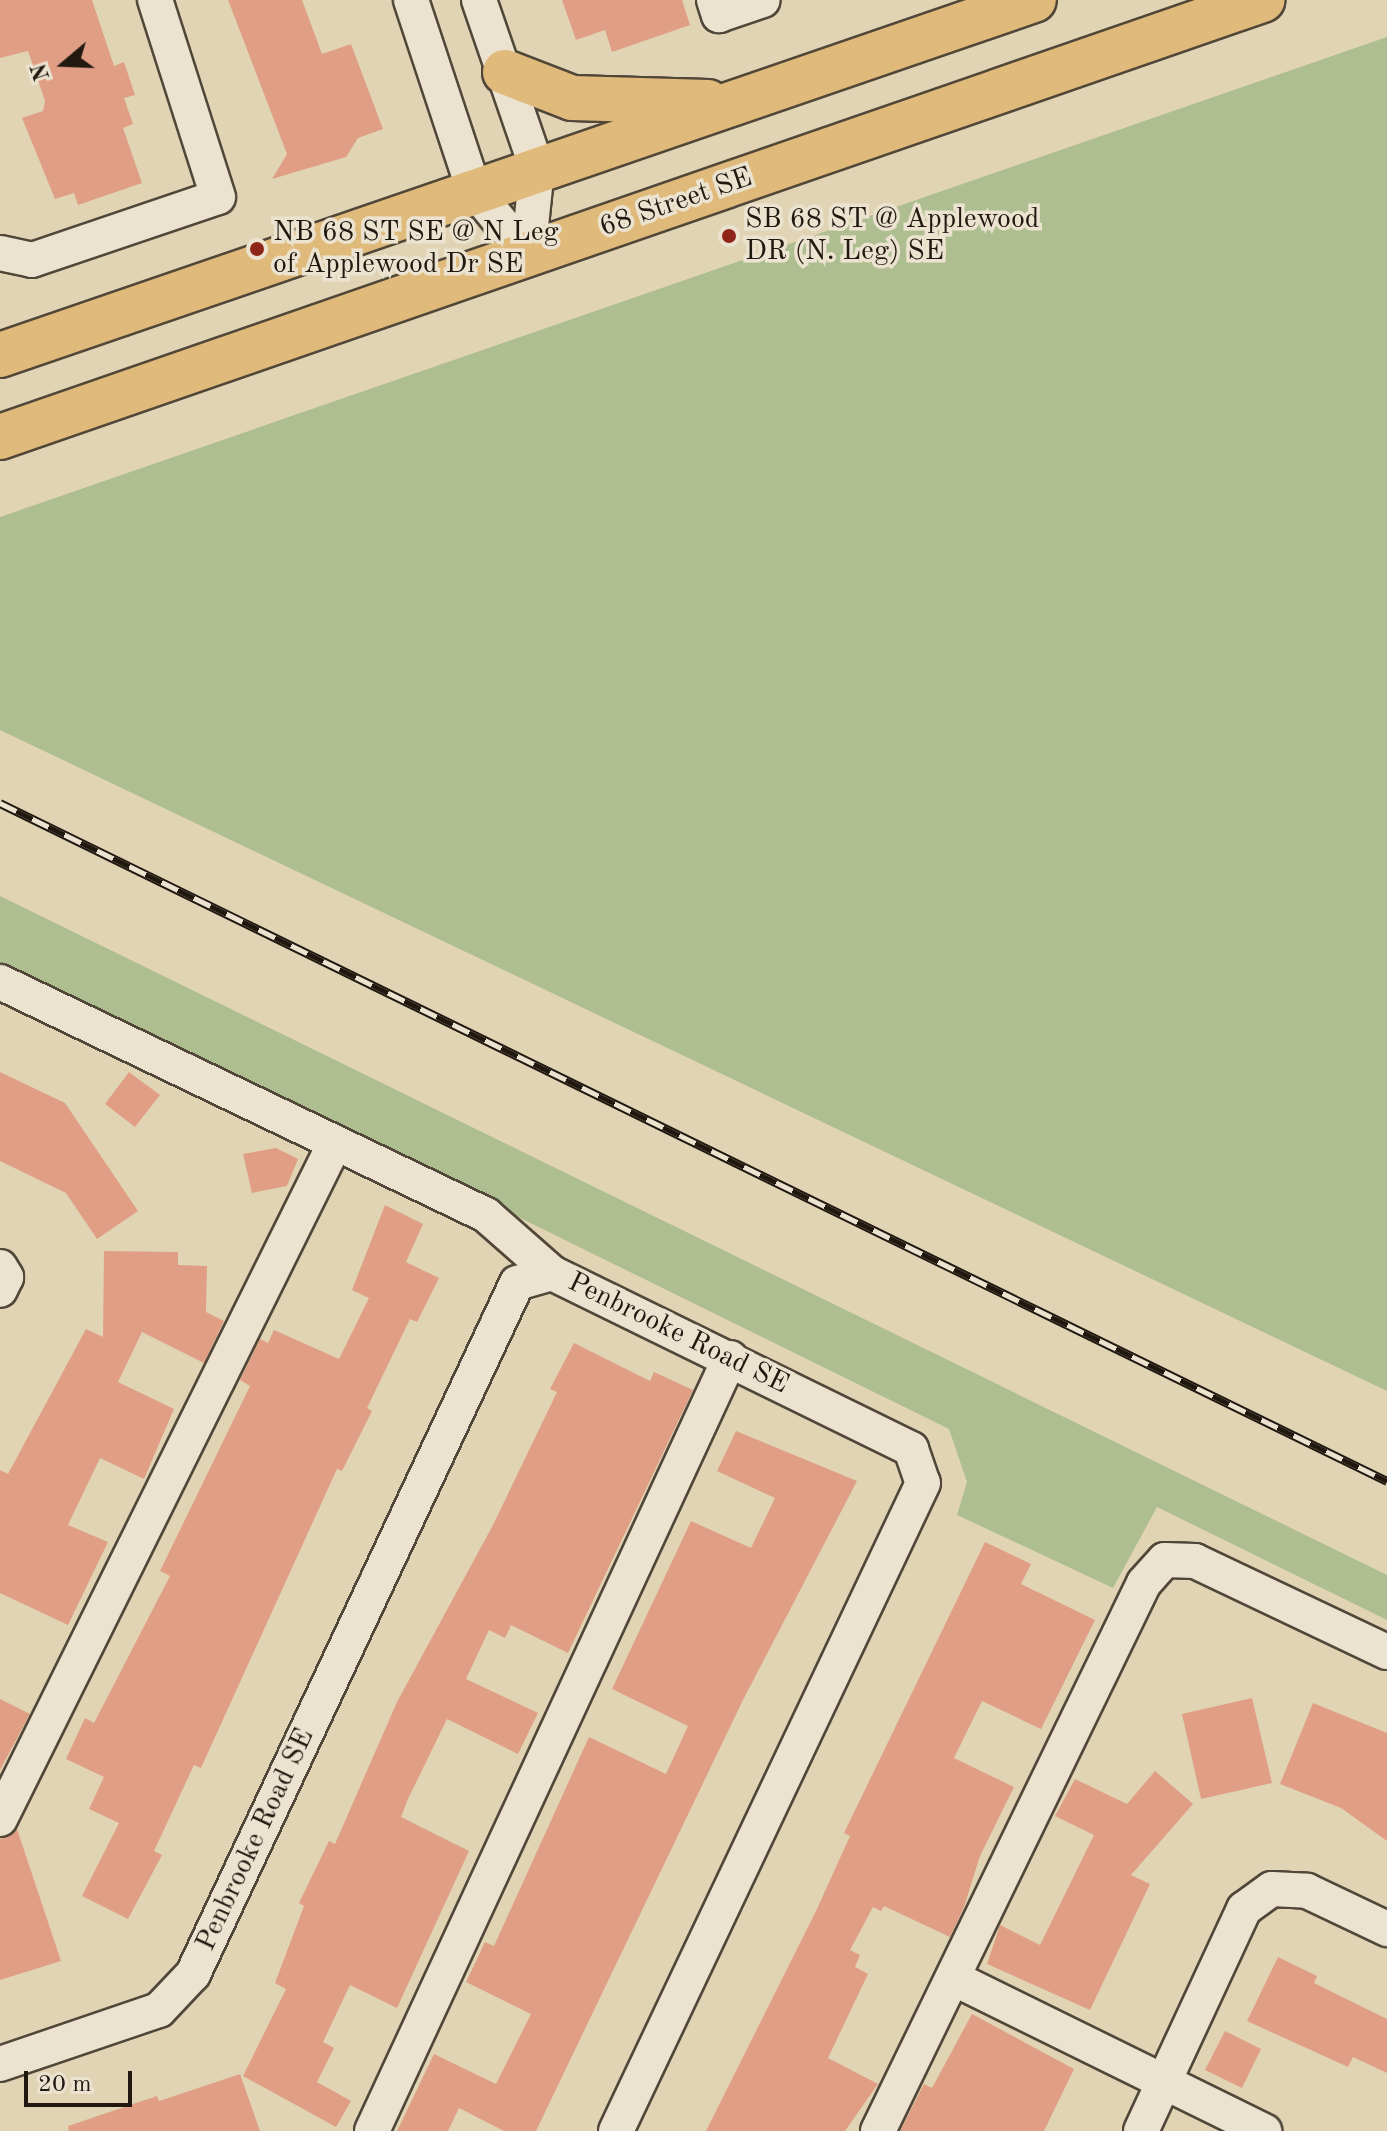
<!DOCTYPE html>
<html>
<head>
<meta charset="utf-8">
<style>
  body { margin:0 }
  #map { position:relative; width:1387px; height:2131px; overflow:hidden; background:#e0d4b5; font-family:"Old Standard TT",serif }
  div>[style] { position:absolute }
  .green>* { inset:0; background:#aebe91 }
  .building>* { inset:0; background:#e09f84 }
  .roads { filter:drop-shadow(2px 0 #514739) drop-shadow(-2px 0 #514739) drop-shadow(0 2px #514739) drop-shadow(0 -2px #514739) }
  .minor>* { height:34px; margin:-17px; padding:0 17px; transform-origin:17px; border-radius:17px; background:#ebe3cf }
  .major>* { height:44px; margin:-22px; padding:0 22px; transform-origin:22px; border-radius:22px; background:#e0ba7a }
  .rail>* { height:9px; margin-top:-4.5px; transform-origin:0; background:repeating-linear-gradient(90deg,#ebe3cf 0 18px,#211810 0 36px); box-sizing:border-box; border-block:2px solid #211810 }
  .dots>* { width:22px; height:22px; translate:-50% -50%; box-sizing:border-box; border:4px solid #ebe3cf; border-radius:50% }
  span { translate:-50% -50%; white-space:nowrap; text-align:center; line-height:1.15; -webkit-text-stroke:7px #ebe3cf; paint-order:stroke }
  .street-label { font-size:28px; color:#211810 }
  .poi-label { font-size:28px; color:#211810 }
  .left { translate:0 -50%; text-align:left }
  .north { position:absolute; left:24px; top:24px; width:80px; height:80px; -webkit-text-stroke:6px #ebe3cf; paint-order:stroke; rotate:251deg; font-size:22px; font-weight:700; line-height:32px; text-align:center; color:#211810 }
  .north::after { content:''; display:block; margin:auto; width:28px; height:36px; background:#211810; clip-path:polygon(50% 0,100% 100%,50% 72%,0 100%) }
  .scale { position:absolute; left:24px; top:2071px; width:108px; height:36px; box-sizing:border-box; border:4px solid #211810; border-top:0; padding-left:10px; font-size:24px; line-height:28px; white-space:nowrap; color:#211810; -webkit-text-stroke:6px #ebe3cf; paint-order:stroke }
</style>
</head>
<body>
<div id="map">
  <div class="green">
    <div style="clip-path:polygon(1387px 37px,1387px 1391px,0 730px,0 517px)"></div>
    <div style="clip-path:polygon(0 896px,1387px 1575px,1387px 1620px,1157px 1507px,1113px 1588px,957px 1515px,967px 1482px,949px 1429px,0 962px)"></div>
  </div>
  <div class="building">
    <div style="clip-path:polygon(0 0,92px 0,114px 66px,124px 62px,135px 95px,124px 98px,133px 124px,123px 128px,142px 183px,78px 205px,74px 193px,55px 199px,22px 118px,43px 111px,45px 101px,28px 51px,0 58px)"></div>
    <div style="clip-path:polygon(228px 0,302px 0,322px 54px,351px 44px,383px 129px,358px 138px,346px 157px,272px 179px,287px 154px)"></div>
    <div style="clip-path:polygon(562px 0,682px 0,690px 25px,612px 52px,605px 30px,576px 40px)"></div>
    <div style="clip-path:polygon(0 1072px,65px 1103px,138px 1211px,97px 1239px,66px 1193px,0 1161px)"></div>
    <div style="clip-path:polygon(129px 1072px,160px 1095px,135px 1127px,105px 1104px)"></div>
    <div style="clip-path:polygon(276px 1148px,298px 1159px,287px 1186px,252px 1193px,243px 1154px)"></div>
    <div style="clip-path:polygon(385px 1205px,423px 1224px,406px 1262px,439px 1278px,417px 1322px,410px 1319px,367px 1408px,372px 1411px,342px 1471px,337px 1469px,201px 1768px,194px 1765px,154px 1851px,162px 1855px,128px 1919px,82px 1896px,119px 1823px,89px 1809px,104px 1777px,66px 1759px,85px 1718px,94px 1723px,170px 1576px,160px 1571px,250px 1386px,240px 1380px,260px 1339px,268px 1343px,274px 1330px,339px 1359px,369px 1298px,352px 1290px)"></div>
    <div style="clip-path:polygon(104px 1251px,178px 1252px,178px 1265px,207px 1266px,206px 1312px,224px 1321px,204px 1363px,142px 1332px,118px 1382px,174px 1409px,144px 1479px,100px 1458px,68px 1525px,108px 1542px,68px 1625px,0 1593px,0 1470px,8px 1474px,86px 1329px,103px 1337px)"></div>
    <div style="clip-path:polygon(574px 1343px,650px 1381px,654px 1372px,693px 1390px,568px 1653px,511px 1625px,505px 1638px,489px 1630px,466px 1679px,538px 1713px,518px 1754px,447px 1719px,408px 1799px,401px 1817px,469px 1851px,397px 2008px,350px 1985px,323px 2042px,334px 2048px,317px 2082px,351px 2101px,336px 2127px,243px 2076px,286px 1989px,275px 1983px,304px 1906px,299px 1903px,329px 1841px,335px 1844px,397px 1702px,493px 1525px,557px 1392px,550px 1389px)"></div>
    <div style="clip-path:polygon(736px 1431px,857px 1481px,743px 1700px,536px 2131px,504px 2131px,459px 2108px,448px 2131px,397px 2131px,434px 2054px,496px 2084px,531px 2014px,466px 1982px,485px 1942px,494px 1946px,589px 1737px,666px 1774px,688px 1726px,612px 1689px,691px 1521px,751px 1548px,775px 1498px,717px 1471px)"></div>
    <div style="clip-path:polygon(985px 1542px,1031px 1564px,1021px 1584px,1095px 1620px,1041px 1729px,982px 1701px,954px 1758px,1014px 1787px,980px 1856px,964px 1907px,950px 1937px,884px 1906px,881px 1911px,873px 1907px,850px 1950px,860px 1955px,855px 1967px,868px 1974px,828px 2058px,878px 2084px,845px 2131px,706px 2131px,816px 1911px,850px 1836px,844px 1833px)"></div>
    <div style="clip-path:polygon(1252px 1698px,1272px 1783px,1201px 1799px,1182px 1714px)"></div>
    <div style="clip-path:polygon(0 1699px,30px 1714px,0 1770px)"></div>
    <div style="clip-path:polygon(1313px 1703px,1387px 1733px,1387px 1841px,1341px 1808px,1280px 1784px)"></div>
    <div style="clip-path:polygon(1155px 1771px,1193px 1804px,1131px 1875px,1150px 1884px,1090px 2010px,987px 1964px,1000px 1925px,1040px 1945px,1094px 1835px,1055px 1816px,1075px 1779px,1127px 1804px)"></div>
    <div style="clip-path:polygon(17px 1829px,61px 1961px,0 1980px,0 1839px)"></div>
    <div style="clip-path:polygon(1278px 1957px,1317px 1976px,1314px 1983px,1387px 2019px,1387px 2073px,1353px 2057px,1348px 2067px,1247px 2021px)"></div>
    <div style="clip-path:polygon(972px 2014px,1074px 2069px,1044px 2131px,900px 2131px,924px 2084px,932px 2088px)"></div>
    <div style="clip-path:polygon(1225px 2031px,1261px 2049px,1242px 2088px,1205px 2070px)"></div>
    <div style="clip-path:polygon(240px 2074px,260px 2131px,69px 2131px,68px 2126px,157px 2096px,159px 2101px)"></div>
  </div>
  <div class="roads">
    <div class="minor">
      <div style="left:411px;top:0;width:200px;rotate:71.7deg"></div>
      <div style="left:474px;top:190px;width:85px;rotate:50.3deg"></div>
      <div style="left:479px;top:0;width:178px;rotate:71deg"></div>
      <div style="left:537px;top:168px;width:87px;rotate:95.9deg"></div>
      <div style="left:714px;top:0;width:16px;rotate:72deg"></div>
      <div style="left:719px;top:15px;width:46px;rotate:-18.8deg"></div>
      <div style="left:0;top:253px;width:33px;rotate:12deg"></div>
      <div style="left:32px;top:260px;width:196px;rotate:-18.7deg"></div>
      <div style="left:218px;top:197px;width:207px;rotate:-107.7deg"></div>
      <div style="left:0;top:982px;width:539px;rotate:25.61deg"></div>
      <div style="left:486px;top:1215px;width:88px;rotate:41.3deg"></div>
      <div style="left:0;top:1267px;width:12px;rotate:59deg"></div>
      <div style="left:6px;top:1277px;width:14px;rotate:115deg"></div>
      <div style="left:0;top:1819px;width:752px;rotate:-63.64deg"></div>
      <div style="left:953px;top:1978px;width:347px;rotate:26.2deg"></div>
      <div style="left:0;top:2064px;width:168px;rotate:-18.8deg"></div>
      <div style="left:159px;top:2010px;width:50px;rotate:-46.6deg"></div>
      <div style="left:193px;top:1974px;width:763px;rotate:-64.88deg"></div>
      <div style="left:517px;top:1283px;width:36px;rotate:-16deg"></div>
      <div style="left:552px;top:1273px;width:400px;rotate:26.1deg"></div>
      <div style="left:911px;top:1449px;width:36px;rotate:71deg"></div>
      <div style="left:923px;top:1483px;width:717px;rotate:115.35deg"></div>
      <div style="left:372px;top:2131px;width:852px;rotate:-65.15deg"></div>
      <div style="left:878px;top:2131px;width:609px;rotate:-64.11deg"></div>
      <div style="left:1144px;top:1583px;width:31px;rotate:-48deg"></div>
      <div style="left:1165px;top:1560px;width:30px;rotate:2deg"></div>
      <div style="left:1195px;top:1561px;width:212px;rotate:25.4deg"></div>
      <div style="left:1141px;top:2131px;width:245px;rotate:-65.1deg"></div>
      <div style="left:1244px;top:1909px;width:34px;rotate:-36deg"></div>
      <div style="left:1272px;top:1889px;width:35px;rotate:3deg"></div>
      <div style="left:1307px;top:1891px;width:89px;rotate:25.4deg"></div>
    </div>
    <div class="major">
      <div style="left:505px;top:72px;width:72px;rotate:21.2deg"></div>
      <div style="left:572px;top:98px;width:136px;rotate:1.7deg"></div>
      <div style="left:0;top:355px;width:1093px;rotate:-18.95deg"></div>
      <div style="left:0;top:437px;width:1336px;rotate:-19.1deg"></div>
    </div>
  </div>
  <div class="rail">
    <div style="left:0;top:803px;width:1544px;rotate:26.05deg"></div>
  </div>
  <div class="dots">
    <div style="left:729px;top:236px;background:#8f2418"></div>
    <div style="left:257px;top:249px;background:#8f2418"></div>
  </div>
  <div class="street-label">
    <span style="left:676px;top:203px;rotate:-19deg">68 Street SE</span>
    <span style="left:678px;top:1334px;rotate:26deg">Penbrooke Road SE</span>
    <span style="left:256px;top:1840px;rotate:-65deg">Penbrooke Road SE</span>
  </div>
  <div class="poi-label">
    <span class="left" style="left:745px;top:236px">SB 68 ST @ Applewood<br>DR (N. Leg) SE</span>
    <span class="left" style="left:273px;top:249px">NB 68 ST SE @ N Leg<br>of Applewood Dr SE</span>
  </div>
  <div class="north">N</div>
  <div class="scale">20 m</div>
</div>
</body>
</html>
